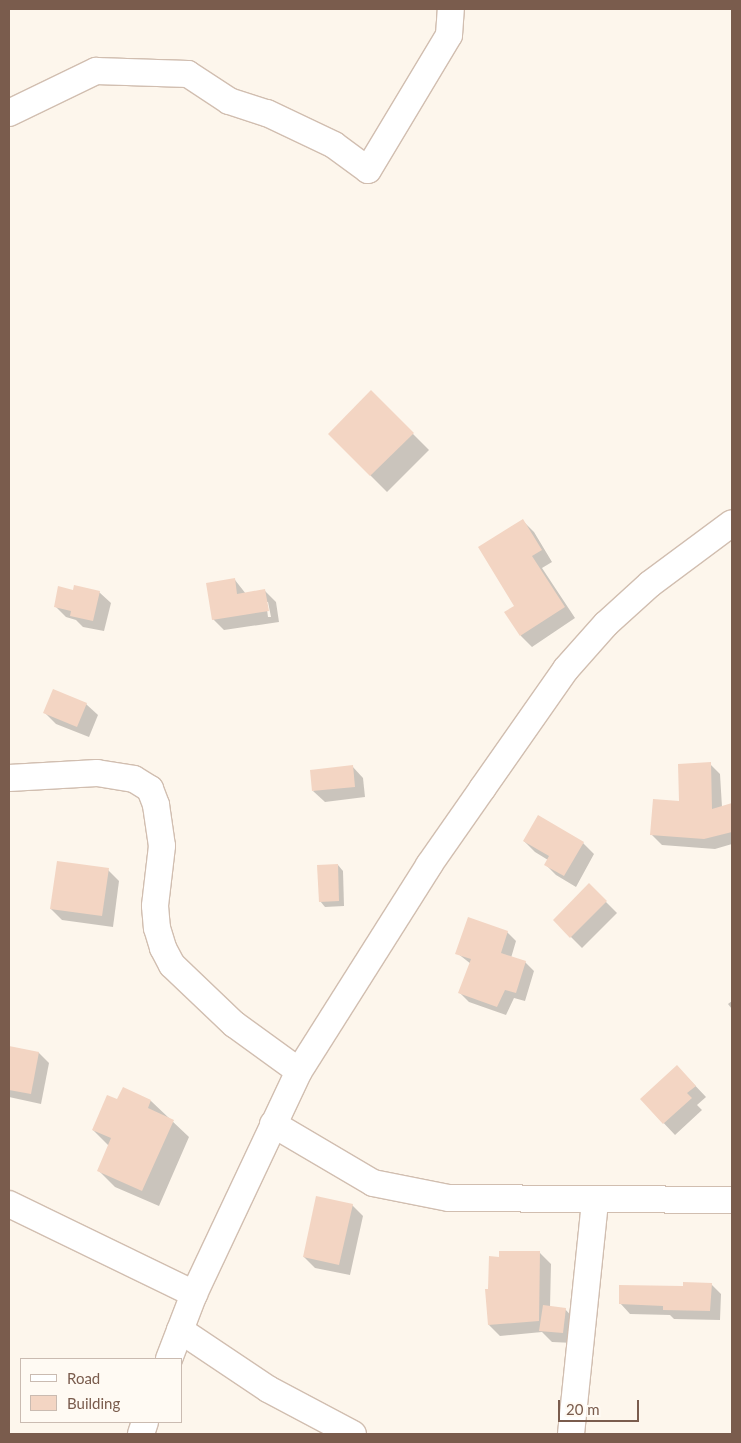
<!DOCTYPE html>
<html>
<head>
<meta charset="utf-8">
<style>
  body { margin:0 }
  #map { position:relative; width:741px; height:1443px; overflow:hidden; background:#fdf6ec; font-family:Lato,sans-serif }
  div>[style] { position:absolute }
  .shadow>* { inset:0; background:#0003 }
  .building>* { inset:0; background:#f3d5c3 }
  .roads { filter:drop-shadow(1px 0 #d1beb0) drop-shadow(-1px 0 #d1beb0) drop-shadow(0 1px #d1beb0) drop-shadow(0 -1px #d1beb0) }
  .minor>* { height:26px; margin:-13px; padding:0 13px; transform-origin:13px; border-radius:13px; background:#fff }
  span { translate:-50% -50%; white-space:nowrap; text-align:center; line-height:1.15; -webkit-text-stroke:4px #fffaf3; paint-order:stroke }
  .frame { position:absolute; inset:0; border:10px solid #7a5c4d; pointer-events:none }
  .legend { position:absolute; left:20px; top:1358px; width:162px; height:65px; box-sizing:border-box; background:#fffaf3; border:1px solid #cabbb1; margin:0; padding:6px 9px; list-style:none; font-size:15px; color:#7a5c4d }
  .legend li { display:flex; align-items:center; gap:10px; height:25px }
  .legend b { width:25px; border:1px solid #cabbb1 }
  .scale { position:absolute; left:558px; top:1400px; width:81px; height:22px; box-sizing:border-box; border:2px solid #7a5c4d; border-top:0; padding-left:6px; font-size:15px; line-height:18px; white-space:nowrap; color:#7a5c4d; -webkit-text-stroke:4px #fffaf3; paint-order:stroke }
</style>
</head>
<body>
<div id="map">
  <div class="shadow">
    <div style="clip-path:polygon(371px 392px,429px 450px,387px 492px,329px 434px)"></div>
    <div style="clip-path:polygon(523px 521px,534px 532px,552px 562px,542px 568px,575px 618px,532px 647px,521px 636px)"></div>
    <div style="clip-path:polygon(evenodd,235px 580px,246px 594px,265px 591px,276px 602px,279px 622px,224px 630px,213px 619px,235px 580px,266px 602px,268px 602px,271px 617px,268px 617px,266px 602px)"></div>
    <div style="clip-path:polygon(74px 591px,99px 592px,111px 603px,104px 631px,83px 627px,76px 620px,66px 617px,55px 606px)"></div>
    <div style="clip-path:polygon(86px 704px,98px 715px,89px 737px,56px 724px,45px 713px)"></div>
    <div style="clip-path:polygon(710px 764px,720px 774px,722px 807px,732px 805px,732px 844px,715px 849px,662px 845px,652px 835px)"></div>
    <div style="clip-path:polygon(352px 766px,363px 778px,365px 797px,325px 802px,313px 791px)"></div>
    <div style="clip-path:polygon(524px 841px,583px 843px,594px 854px,576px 887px,556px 875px,545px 864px,548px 860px,535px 852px)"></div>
    <div style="clip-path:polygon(338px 865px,343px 871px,344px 906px,325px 907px,320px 901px)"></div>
    <div style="clip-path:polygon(108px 870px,119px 881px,113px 927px,62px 920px,51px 909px)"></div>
    <div style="clip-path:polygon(589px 885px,617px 913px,582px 948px,554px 920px)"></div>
    <div style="clip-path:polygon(507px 932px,516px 941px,511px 958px,525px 962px,534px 971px,525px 1001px,514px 998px,506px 1015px,469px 1002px,460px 993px,471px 964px,457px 953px)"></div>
    <div style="clip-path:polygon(732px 1001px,732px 1009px,728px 1004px)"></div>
    <div style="clip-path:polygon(9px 1048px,39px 1053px,49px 1063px,41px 1104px,9px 1097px)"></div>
    <div style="clip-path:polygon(688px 1078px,706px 1097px,697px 1105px,702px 1110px,675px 1135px,641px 1099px)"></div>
    <div style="clip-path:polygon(118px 1101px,151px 1101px,189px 1137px,159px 1206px,115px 1187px,98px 1170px,109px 1146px,93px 1130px)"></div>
    <div style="clip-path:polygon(352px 1205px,363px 1216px,350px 1275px,315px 1268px,304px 1257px)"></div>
    <div style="clip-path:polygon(540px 1253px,551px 1264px,550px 1308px,565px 1309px,576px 1321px,574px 1343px,552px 1342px,542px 1332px,500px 1336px,489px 1325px,490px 1290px,500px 1258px)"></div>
    <div style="clip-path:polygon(711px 1284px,721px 1294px,720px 1320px,674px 1319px,670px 1315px,630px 1314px,620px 1303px,684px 1287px)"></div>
  </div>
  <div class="building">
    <div style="clip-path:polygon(371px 390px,414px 433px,370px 476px,328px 434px)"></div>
    <div style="clip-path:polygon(523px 519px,542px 550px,532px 556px,565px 607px,520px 636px,504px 612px,514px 606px,478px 547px)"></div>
    <div style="clip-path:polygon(235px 578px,237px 594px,265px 589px,269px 611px,212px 620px,206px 583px)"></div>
    <div style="clip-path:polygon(74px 585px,100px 591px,93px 621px,70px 616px,71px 611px,54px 607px,58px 586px,73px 590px)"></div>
    <div style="clip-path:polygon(53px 689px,87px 703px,77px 727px,43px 713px)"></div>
    <div style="clip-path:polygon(711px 762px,712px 809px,732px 803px,732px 832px,704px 839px,650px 835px,653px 799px,679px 801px,678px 764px)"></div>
    <div style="clip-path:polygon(353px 765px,355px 787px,312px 791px,310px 770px)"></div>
    <div style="clip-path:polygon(538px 815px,584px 842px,564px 876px,544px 865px,549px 856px,523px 841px)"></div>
    <div style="clip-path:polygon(57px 861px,109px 868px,102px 916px,50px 909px)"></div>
    <div style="clip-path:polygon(338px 864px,339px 901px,319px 902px,317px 865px)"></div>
    <div style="clip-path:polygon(589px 883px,607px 901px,570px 938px,553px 920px)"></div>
    <div style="clip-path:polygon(468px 917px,508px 931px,501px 953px,526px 961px,516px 993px,505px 990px,497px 1007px,458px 993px,471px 959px,455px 954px)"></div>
    <div style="clip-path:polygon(9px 1046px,39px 1052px,31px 1094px,9px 1090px)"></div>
    <div style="clip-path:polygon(677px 1065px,696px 1086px,687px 1093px,692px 1098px,663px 1124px,640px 1099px)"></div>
    <div style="clip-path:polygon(123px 1087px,151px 1100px,148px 1108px,174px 1120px,142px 1191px,97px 1171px,111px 1138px,92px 1130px,107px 1095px,117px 1099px)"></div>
    <div style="clip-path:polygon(316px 1196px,353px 1204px,339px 1265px,303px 1257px)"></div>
    <div style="clip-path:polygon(499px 1251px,540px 1251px,539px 1321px,488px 1325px,485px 1289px,488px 1289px,489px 1256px,499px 1257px)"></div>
    <div style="clip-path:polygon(683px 1282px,712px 1283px,710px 1311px,663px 1310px,663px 1306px,619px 1304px,619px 1285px,683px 1286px)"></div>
    <div style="clip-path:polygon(543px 1305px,566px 1308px,563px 1333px,539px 1331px)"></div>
  </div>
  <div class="roads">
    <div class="minor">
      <div style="left:9px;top:113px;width:97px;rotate:-25.8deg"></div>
      <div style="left:96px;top:71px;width:92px;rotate:1.9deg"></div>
      <div style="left:188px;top:74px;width:49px;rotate:33.4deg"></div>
      <div style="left:229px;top:101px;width:40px;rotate:18deg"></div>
      <div style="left:267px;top:113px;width:74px;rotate:25.5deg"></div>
      <div style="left:334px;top:145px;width:42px;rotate:36.3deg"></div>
      <div style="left:368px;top:170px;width:157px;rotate:-59deg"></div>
      <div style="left:449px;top:35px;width:26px;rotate:-86deg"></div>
      <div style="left:9px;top:778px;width:88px;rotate:-3.3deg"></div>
      <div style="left:97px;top:773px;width:37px;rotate:9deg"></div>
      <div style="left:134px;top:779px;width:19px;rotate:32deg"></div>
      <div style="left:150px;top:789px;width:17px;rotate:69deg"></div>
      <div style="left:156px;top:805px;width:41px;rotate:81.7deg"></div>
      <div style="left:162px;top:846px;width:60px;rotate:96.7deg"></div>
      <div style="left:155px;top:906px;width:22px;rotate:85deg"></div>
      <div style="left:157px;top:928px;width:21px;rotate:73deg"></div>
      <div style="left:163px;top:948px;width:19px;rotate:62deg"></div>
      <div style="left:172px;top:965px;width:86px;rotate:43.6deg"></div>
      <div style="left:234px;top:1024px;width:80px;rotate:35.9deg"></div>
      <div style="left:273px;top:1124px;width:116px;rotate:30.5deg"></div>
      <div style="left:373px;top:1183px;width:77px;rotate:11.2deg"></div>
      <div style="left:449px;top:1198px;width:283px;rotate:0.4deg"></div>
      <div style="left:9px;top:1204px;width:206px;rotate:25.9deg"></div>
      <div style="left:194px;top:1294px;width:246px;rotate:-64.8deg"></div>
      <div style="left:299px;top:1071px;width:244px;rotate:-57.7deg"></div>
      <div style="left:429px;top:865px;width:93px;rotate:-55.1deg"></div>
      <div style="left:482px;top:789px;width:146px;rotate:-55deg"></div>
      <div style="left:566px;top:669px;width:60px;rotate:-48.4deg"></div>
      <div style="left:606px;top:624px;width:59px;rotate:-42.3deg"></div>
      <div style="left:650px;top:584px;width:102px;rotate:-36.6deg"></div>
      <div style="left:180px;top:1330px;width:106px;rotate:33.8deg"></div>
      <div style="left:268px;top:1389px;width:96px;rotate:27.9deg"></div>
      <div style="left:169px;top:1359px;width:70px;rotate:-69deg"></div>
      <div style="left:141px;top:1434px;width:13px;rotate:-72deg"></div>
      <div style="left:571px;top:1434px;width:235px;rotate:-84.1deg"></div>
    </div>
  </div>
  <div class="frame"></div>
  <ul class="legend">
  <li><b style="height:6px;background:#fff"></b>Road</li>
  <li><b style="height:14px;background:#f3d5c3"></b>Building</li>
  </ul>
  <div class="scale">20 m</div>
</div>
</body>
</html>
